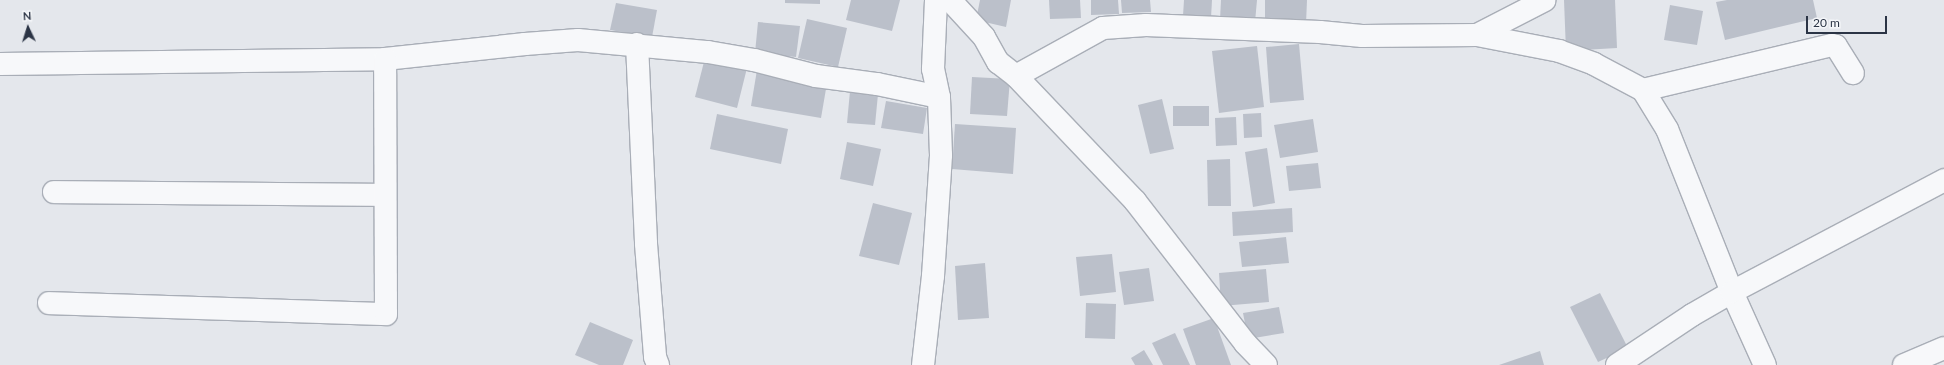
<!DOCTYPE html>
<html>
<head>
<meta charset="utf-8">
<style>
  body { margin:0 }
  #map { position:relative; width:1944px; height:365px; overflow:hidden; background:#e4e7ec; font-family:Lato,sans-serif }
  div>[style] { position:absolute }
  .building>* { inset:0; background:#bbc0ca }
  .roads { filter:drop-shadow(1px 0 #a9aeb7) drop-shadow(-1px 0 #a9aeb7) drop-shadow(0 1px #a9aeb7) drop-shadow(0 -1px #a9aeb7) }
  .street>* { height:22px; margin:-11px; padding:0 11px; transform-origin:11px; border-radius:11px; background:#f7f8fa }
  span { translate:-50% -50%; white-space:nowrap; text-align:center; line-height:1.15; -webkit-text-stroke:3px #f4f6f9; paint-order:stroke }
  .north { position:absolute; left:8px; top:8px; width:40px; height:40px; -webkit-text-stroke:3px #f4f6f9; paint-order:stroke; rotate:356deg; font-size:11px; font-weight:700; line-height:16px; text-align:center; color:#2b3445 }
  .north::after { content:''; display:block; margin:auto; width:14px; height:18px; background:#2b3445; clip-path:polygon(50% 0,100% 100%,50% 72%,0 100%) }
  .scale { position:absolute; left:1806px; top:16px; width:81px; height:18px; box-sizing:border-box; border:2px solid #2b3445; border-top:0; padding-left:5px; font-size:12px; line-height:14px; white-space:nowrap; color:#2b3445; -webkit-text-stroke:3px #f4f6f9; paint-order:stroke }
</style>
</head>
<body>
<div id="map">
  <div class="building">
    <div style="clip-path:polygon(785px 0,820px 0,820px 4px,785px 3px)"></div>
    <div style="clip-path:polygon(851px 0,900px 0,892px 31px,846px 20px)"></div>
    <div style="clip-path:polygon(980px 0,1011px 0,1006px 27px,976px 20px)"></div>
    <div style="clip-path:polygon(1049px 0,1080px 0,1081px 18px,1050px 19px)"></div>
    <div style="clip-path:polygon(1091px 0,1118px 0,1119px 14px,1091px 15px)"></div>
    <div style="clip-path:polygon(1121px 0,1150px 0,1151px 12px,1122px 13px)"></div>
    <div style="clip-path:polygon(1184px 0,1212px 0,1211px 18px,1183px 16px)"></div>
    <div style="clip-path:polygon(1221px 0,1257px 0,1255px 22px,1220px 20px)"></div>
    <div style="clip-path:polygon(1265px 0,1307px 0,1306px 24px,1265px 23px)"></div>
    <div style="clip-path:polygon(1564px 0,1615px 0,1617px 48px,1566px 51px)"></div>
    <div style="clip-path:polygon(1727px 0,1813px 0,1817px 18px,1725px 40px,1716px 2px)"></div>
    <div style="clip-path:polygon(616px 3px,657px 10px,652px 37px,610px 30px)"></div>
    <div style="clip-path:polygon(1670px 5px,1703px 11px,1697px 45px,1664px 40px)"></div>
    <div style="clip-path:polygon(807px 19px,847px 28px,838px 67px,798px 58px)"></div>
    <div style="clip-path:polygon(758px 22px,800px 26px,796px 57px,755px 53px)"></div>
    <div style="clip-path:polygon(1299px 44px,1304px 100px,1270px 103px,1266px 47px)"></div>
    <div style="clip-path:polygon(1257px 46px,1264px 107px,1219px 113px,1212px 51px)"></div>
    <div style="clip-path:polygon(705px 58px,747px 68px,737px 108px,695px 97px)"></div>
    <div style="clip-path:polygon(757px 70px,827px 83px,821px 118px,751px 106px)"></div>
    <div style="clip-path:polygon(972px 77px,1010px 79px,1007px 116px,970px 114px)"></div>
    <div style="clip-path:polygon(850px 91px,878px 94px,875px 125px,847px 123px)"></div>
    <div style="clip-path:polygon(1162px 99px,1174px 149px,1150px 154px,1138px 105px)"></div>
    <div style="clip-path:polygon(886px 101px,927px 108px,923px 134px,881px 128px)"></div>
    <div style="clip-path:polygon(1173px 106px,1209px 106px,1209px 126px,1173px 126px)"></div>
    <div style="clip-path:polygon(1261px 113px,1262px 137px,1244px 138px,1243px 114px)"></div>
    <div style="clip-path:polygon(717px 114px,788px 129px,781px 164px,710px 149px)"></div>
    <div style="clip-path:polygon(1236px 117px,1237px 145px,1216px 146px,1215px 118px)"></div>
    <div style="clip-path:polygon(1313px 119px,1318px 152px,1280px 158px,1274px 125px)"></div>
    <div style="clip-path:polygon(955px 124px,1016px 128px,1013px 174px,952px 169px)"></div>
    <div style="clip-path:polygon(847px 142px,881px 149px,873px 186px,840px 179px)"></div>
    <div style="clip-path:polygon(1267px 148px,1275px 203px,1253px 207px,1245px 152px)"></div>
    <div style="clip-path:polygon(1230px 159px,1231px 206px,1208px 206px,1207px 160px)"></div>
    <div style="clip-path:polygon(1318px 163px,1321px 188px,1289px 191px,1286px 166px)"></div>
    <div style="clip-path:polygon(873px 203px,912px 213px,899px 265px,859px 256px)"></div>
    <div style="clip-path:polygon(1292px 208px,1293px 232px,1233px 236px,1232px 212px)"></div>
    <div style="clip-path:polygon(1286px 237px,1289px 263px,1242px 267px,1239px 242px)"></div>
    <div style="clip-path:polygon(1112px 254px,1116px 292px,1080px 296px,1076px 257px)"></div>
    <div style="clip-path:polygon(985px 263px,989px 318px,958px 320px,955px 266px)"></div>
    <div style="clip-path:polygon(1149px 268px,1154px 301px,1124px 305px,1119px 272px)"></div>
    <div style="clip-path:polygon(1266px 269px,1269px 302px,1221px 306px,1219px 273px)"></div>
    <div style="clip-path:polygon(1600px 293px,1628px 348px,1598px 362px,1570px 307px)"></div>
    <div style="clip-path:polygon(1086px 303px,1116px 304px,1115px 339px,1085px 338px)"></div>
    <div style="clip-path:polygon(1279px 307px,1284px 333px,1248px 339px,1243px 313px)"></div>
    <div style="clip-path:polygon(1214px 318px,1231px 365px,1196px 365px,1183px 329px)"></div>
    <div style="clip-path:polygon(590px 322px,633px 340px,623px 365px,599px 365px,575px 355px)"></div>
    <div style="clip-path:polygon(1175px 333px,1190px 365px,1163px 365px,1152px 343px)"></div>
    <div style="clip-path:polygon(1144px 350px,1153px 365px,1135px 365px,1131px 358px)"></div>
    <div style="clip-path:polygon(1540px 351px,1544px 365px,1499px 365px)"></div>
  </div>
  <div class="roads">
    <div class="street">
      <div style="left:950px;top:0;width:50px;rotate:47.4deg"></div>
      <div style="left:984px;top:37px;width:29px;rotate:61deg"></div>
      <div style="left:998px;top:62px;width:23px;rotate:38deg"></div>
      <div style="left:1016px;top:76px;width:173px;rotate:46.4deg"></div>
      <div style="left:1135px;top:201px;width:180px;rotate:52.2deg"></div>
      <div style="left:1245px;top:343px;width:30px;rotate:46deg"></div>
      <div style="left:1477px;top:35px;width:84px;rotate:11deg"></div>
      <div style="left:1559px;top:51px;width:37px;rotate:20deg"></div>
      <div style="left:1594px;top:64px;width:55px;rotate:28deg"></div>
      <div style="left:1643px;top:90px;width:46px;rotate:58.4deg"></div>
      <div style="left:1667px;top:129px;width:175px;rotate:68.3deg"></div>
      <div style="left:1732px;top:292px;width:80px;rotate:65.7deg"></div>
      <div style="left:637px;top:44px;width:200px;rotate:87.4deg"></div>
      <div style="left:646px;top:244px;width:113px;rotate:85.4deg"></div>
      <div style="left:655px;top:357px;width:9px;rotate:69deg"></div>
      <div style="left:0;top:64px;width:385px;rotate:-0.7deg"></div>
      <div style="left:385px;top:59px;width:141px;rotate:-6.1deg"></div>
      <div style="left:525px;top:44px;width:53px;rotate:-4.3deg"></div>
      <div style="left:578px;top:40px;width:131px;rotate:5.3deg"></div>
      <div style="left:708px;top:52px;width:47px;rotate:9.9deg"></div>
      <div style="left:754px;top:60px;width:64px;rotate:14.5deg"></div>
      <div style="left:816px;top:76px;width:62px;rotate:7.5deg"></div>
      <div style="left:877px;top:84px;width:63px;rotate:11.8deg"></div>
      <div style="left:1016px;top:76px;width:99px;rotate:-28.9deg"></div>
      <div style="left:1103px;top:28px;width:43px;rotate:-4deg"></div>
      <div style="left:1146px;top:25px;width:174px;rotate:2.3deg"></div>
      <div style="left:1320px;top:32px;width:42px;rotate:5.4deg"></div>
      <div style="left:1362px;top:36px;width:115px;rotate:-0.5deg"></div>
      <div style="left:1477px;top:35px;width:76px;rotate:-27.2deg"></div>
      <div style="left:1643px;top:90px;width:194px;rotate:-13.4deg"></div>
      <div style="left:1832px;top:45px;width:4px;rotate:14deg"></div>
      <div style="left:1836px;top:46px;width:32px;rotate:58deg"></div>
      <div style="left:54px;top:192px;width:331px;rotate:0.5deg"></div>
      <div style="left:49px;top:303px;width:337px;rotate:1.9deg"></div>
      <div style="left:386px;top:314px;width:255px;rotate:-90.2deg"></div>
      <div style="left:923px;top:365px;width:90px;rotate:-83.6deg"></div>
      <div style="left:933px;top:276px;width:121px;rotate:-86.2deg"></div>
      <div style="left:941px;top:155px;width:58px;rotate:-92deg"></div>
      <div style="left:939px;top:97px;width:29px;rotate:-102deg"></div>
      <div style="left:933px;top:69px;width:69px;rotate:-87.5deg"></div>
      <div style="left:1617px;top:365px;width:90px;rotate:-33.7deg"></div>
      <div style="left:1692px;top:315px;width:46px;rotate:-29.9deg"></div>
      <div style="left:1732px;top:292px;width:240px;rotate:-27.8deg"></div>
      <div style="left:1904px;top:365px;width:43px;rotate:-23deg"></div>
    </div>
  </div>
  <div class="north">N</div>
  <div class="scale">20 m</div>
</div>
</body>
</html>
